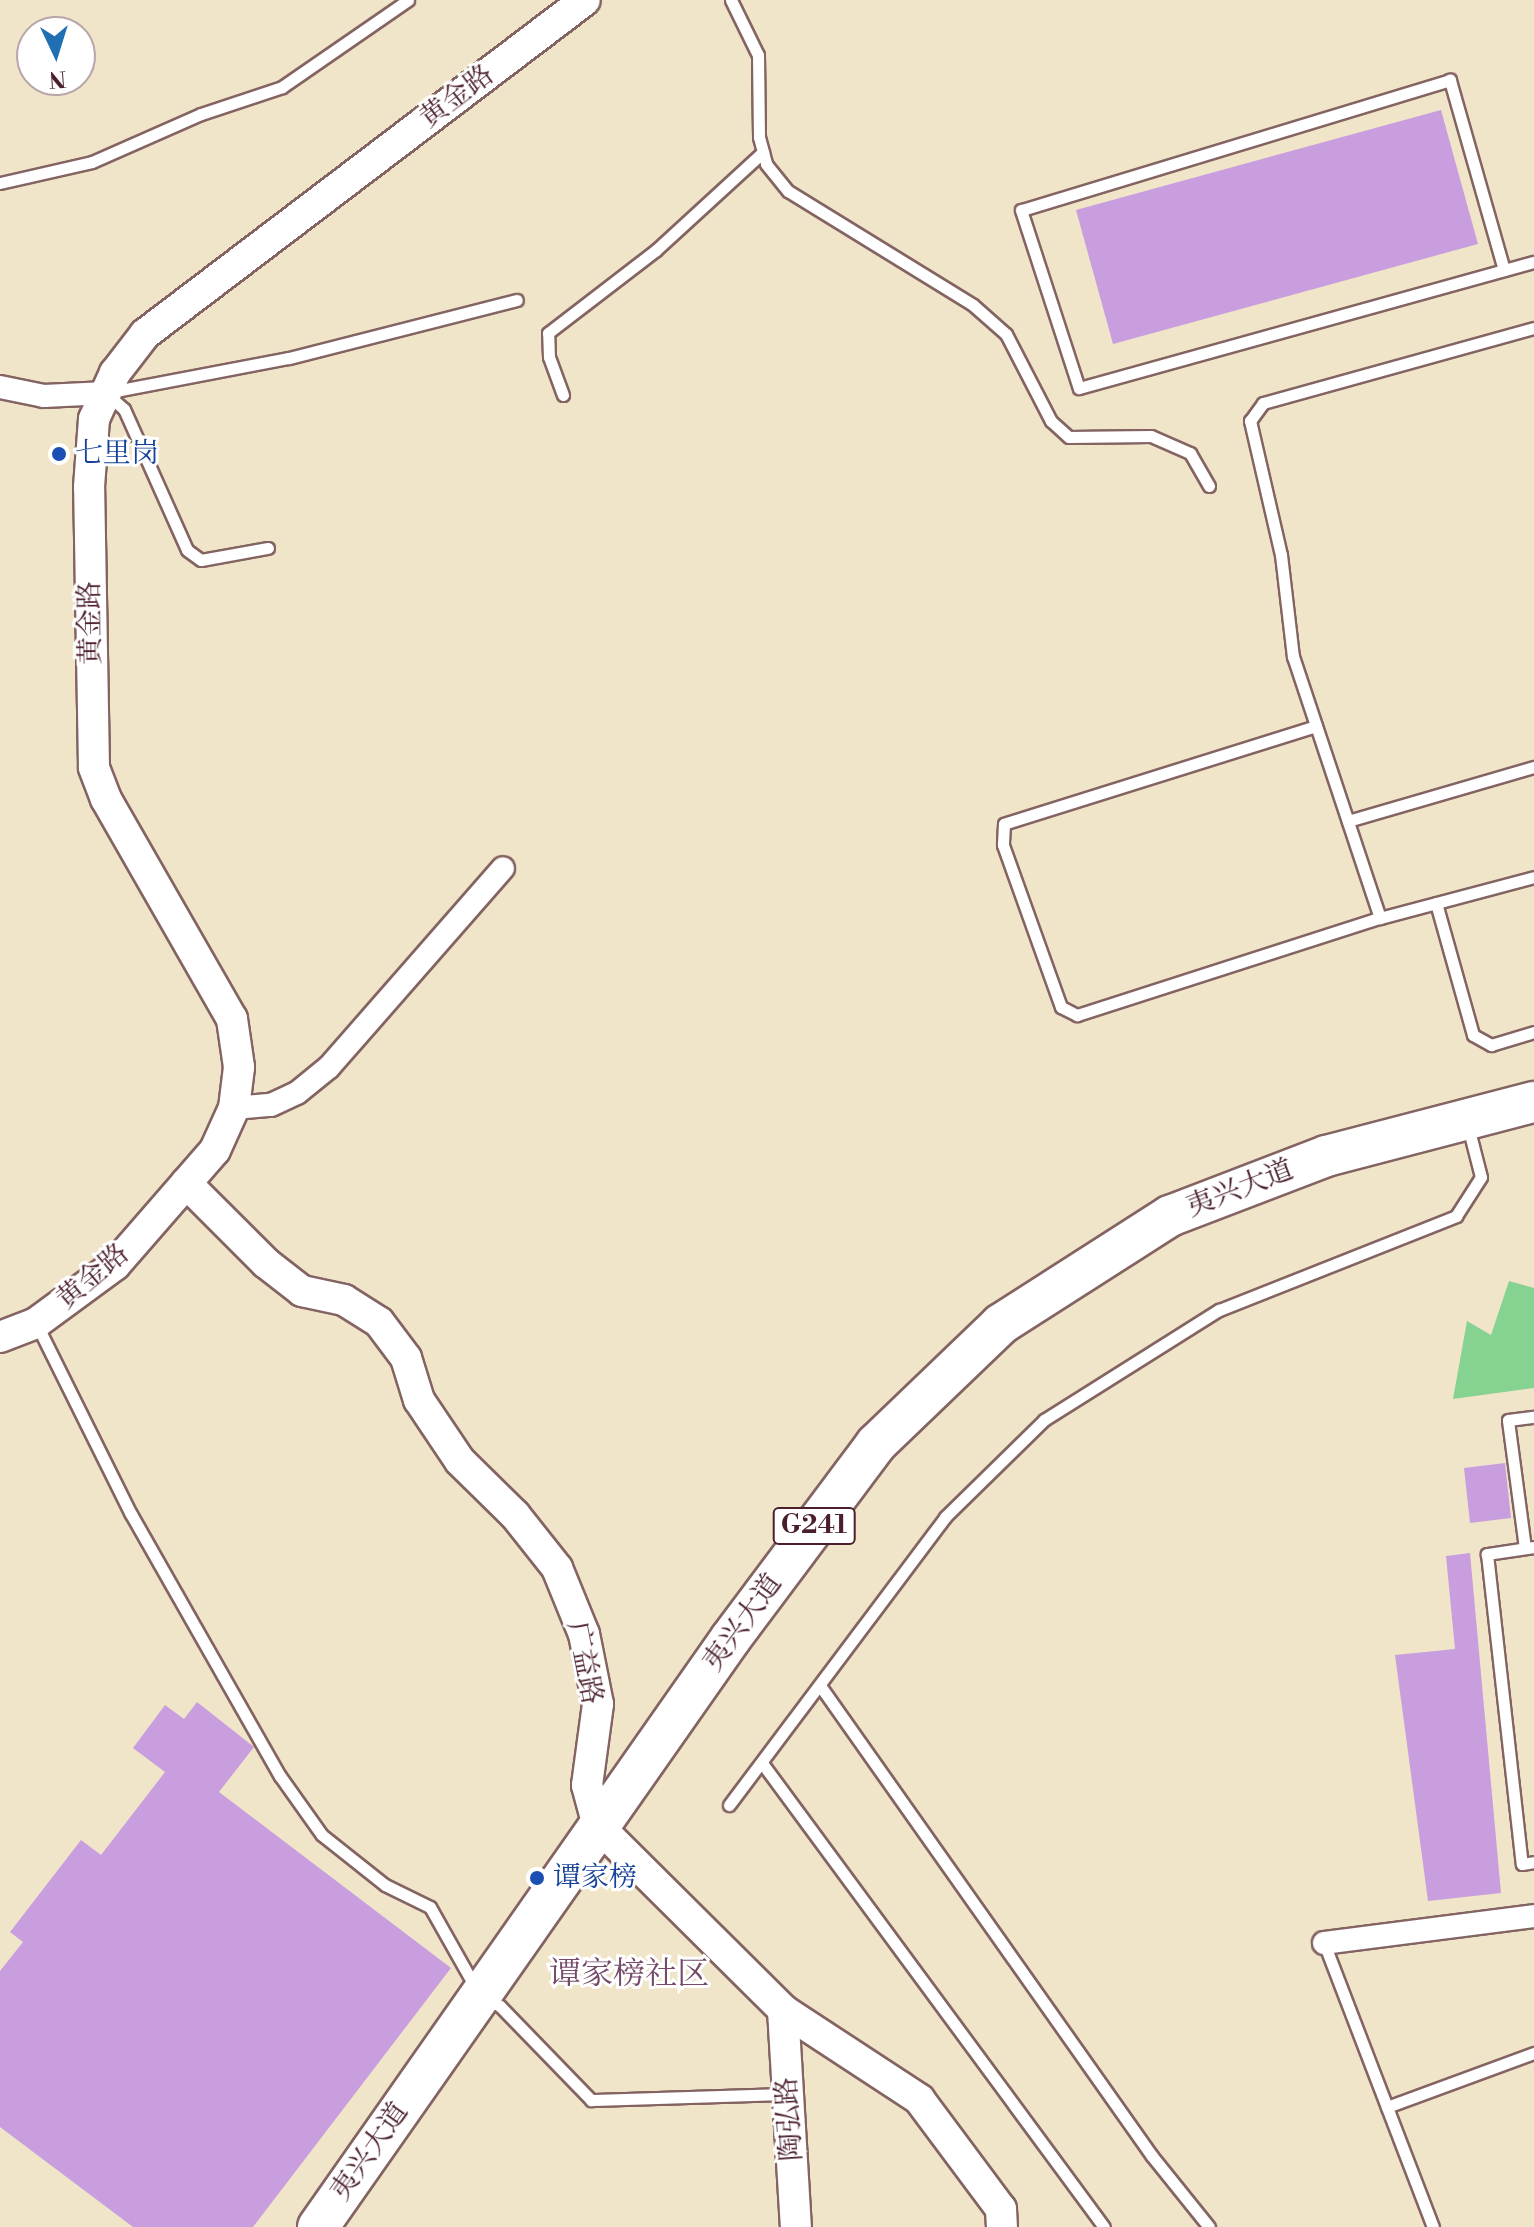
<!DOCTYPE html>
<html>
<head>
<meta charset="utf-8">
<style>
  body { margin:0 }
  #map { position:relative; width:1534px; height:2227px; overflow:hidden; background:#f0e5c9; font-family:"Libre Bodoni","Noto Serif SC",serif }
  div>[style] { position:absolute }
  .green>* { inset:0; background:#86d290 }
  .building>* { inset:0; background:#c89edf }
  .roads { filter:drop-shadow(2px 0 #846462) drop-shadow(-2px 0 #846462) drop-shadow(0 2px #846462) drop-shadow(0 -2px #846462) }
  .lane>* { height:11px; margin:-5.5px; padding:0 5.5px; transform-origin:5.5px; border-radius:5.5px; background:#fff }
  .street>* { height:22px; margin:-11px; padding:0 11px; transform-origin:11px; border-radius:11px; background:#fff }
  .secondary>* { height:30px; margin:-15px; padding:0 15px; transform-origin:15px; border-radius:15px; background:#fff }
  .highway>* { height:40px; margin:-20px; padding:0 20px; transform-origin:20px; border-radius:20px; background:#fff }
  .dots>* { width:22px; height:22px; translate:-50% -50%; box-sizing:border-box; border:4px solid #fff; border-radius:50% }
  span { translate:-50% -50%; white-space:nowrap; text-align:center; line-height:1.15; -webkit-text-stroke:6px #fff; paint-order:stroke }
  .shield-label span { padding:2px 6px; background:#fff; border:2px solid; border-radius:6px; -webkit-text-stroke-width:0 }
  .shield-label { font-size:26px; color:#4a1f2b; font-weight:700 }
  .street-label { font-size:28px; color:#4a1f2b }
  .transit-label { font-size:28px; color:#164399 }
  .left { translate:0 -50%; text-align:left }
  .quarter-label { font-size:32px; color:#764b6a }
  .north { position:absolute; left:16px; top:16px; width:80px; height:80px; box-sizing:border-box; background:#fff; border:2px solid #b7a5aa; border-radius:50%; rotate:176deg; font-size:22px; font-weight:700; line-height:32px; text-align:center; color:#4a1f2b }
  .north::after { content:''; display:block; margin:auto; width:28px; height:36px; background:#1f6fb2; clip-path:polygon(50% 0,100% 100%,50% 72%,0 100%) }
</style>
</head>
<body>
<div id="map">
  <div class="green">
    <div style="clip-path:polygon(1509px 1281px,1534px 1288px,1534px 1388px,1453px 1399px,1467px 1321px,1491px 1335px)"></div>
  </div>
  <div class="building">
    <div style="clip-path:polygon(1441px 110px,1478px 244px,1113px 344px,1076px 210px)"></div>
    <div style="clip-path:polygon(1505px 1463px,1511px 1518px,1470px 1523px,1464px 1468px)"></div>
    <div style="clip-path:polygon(1470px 1553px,1501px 1893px,1428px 1901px,1395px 1655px,1455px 1649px,1446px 1556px)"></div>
    <div style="clip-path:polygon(197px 1702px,254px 1747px,219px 1792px,451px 1968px,253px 2227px,133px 2227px,0 2127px,0 1971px,23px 1942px,10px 1932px,81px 1840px,101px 1855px,165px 1772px,133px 1748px,165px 1705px,184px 1719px)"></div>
  </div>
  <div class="roads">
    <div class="lane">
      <div style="left:731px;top:0;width:61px;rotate:63.9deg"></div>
      <div style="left:758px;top:55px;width:82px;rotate:89.3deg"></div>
      <div style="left:759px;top:137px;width:28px;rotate:75deg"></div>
      <div style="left:766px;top:164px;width:35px;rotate:51deg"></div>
      <div style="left:788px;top:191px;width:217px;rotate:31.6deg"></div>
      <div style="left:973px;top:305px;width:44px;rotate:41.3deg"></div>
      <div style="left:1006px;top:334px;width:98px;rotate:62.7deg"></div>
      <div style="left:1051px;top:421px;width:24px;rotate:42deg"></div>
      <div style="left:1069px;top:437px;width:82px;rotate:-0.7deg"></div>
      <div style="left:1151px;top:436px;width:43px;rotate:23.6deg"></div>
      <div style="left:1190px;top:453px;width:38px;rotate:60deg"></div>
      <div style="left:0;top:183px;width:94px;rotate:-12.9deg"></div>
      <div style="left:92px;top:162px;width:119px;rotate:-23.8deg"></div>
      <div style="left:201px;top:114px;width:85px;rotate:-18.4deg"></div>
      <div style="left:282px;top:87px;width:153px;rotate:-34.6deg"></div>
      <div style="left:1504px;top:270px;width:198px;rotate:-105.9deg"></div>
      <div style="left:1450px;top:80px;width:448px;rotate:163.1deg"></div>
      <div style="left:1021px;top:210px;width:187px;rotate:72deg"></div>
      <div style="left:1079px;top:388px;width:472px;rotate:-15.5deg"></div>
      <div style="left:110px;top:392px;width:182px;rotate:-10.8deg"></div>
      <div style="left:289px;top:358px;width:235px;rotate:-14.3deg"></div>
      <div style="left:106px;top:393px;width:24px;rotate:42deg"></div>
      <div style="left:124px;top:409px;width:154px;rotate:65.9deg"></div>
      <div style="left:187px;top:550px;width:17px;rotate:36deg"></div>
      <div style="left:201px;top:560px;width:68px;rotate:-10.2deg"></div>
      <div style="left:563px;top:395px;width:40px;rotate:-110.2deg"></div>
      <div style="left:549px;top:357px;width:24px;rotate:-92deg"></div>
      <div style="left:548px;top:333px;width:136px;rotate:-37.5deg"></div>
      <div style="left:656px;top:250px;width:145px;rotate:-42.5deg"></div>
      <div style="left:1316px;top:726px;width:327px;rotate:162.6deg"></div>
      <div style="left:1004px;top:824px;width:21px;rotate:93deg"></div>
      <div style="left:1003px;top:845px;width:172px;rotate:70.3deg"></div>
      <div style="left:1061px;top:1007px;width:18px;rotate:27deg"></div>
      <div style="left:1077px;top:1015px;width:318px;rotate:-17.8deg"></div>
      <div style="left:1380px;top:918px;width:159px;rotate:-14.9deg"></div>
      <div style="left:1348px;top:821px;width:194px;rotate:-16.2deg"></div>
      <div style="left:1436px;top:903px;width:137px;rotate:74.3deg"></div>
      <div style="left:1473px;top:1035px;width:21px;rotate:29deg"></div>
      <div style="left:1491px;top:1045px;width:45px;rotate:-16.8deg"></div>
      <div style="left:1380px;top:918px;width:275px;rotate:-108.4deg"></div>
      <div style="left:1293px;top:657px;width:103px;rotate:-96.7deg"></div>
      <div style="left:1281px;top:555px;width:138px;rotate:-103deg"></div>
      <div style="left:1250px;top:421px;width:22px;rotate:-54deg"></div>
      <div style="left:1263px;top:403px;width:281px;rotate:-15.5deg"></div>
      <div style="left:37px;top:1325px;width:211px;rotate:63.6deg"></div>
      <div style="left:131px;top:1514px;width:301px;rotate:60.4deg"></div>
      <div style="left:280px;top:1776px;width:72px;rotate:54.6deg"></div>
      <div style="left:322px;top:1835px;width:80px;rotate:38.4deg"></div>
      <div style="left:385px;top:1885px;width:50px;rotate:26.1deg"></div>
      <div style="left:430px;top:1907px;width:92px;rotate:60.6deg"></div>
      <div style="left:1534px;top:1547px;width:48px;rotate:171.5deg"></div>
      <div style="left:1487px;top:1554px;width:312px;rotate:83.6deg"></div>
      <div style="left:1522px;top:1864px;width:12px;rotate:-9deg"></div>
      <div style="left:1525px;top:1548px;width:129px;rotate:-97.6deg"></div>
      <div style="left:1508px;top:1420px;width:26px;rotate:-7deg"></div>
      <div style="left:821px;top:1687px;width:574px;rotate:54.79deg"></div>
      <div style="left:1152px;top:2156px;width:91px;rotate:51.2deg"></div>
      <div style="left:762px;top:1763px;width:576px;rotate:53.61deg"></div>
      <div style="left:729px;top:1805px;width:360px;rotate:-53.1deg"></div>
      <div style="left:945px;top:1517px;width:139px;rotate:-44.4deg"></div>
      <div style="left:1044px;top:1420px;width:207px;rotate:-32.2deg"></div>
      <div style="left:1219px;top:1310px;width:255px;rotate:-21.6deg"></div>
      <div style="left:1456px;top:1216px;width:46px;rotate:-57.3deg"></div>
      <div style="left:1481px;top:1177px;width:40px;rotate:-104.4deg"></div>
      <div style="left:1324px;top:1943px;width:304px;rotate:69deg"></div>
      <div style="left:486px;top:1998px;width:16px;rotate:30deg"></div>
      <div style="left:500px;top:2006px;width:131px;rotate:45.9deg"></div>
      <div style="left:591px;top:2100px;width:196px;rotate:-1.8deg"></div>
      <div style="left:1387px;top:2107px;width:157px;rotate:-20.2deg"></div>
    </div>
    <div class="street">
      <div style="left:0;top:387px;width:45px;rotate:11.6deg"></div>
      <div style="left:44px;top:396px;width:62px;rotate:-2.8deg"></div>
      <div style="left:234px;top:1108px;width:37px;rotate:-5deg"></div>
      <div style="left:271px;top:1105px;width:29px;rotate:-25deg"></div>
      <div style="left:297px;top:1093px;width:41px;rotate:-39.1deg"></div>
      <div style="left:329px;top:1067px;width:264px;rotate:-48.8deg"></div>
      <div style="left:1324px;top:1943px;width:212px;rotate:-7.3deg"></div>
    </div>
    <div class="secondary">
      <div style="left:186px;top:1183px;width:113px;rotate:45deg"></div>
      <div style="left:266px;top:1263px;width:46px;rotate:37.9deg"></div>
      <div style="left:302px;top:1291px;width:43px;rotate:12.1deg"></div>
      <div style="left:344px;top:1300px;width:41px;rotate:32.2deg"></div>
      <div style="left:379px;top:1322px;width:45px;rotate:53.1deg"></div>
      <div style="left:406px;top:1358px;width:44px;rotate:72.8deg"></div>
      <div style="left:419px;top:1400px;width:73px;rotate:56.1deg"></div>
      <div style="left:460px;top:1461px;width:77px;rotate:44.5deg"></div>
      <div style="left:515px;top:1515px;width:68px;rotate:51.6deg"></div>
      <div style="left:557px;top:1568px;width:71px;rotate:67.8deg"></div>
      <div style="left:584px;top:1634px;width:71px;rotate:78.7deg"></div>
      <div style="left:598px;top:1704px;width:82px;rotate:97.7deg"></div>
      <div style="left:587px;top:1785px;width:42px;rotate:75deg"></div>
      <div style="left:598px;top:1826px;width:261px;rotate:44.8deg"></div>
      <div style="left:783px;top:2010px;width:163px;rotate:33.2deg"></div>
      <div style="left:919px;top:2099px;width:137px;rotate:53.3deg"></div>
      <div style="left:1001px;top:2209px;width:18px;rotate:87deg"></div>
      <div style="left:0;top:1337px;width:39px;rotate:-21deg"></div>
      <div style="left:36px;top:1323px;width:98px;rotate:-36.3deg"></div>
      <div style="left:115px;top:1265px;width:152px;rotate:-49deg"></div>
      <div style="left:215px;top:1150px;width:46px;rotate:-65.7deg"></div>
      <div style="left:234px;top:1108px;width:41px;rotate:-83deg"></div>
      <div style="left:239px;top:1067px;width:49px;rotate:-98.3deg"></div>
      <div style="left:232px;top:1019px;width:254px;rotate:-119.8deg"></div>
      <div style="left:106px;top:799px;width:34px;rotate:-111deg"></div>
      <div style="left:94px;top:767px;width:280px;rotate:-91deg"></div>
      <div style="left:89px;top:487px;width:68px;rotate:-85.8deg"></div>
      <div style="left:94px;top:419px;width:51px;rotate:-65.5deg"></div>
      <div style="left:115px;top:373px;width:49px;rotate:-52.4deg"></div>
      <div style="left:145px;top:334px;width:552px;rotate:-37.2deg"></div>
      <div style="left:783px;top:2010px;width:217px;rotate:86.6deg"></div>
    </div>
    <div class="highway">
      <div style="left:318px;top:2227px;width:719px;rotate:-54.96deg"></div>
      <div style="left:731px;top:1638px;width:242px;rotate:-53.2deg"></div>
      <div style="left:876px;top:1444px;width:173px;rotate:-43.8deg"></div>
      <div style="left:1001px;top:1324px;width:201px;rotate:-32.6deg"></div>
      <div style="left:1170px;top:1216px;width:167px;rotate:-21deg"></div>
      <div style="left:1326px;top:1156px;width:215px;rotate:-14.6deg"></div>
    </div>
  </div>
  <div class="dots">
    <div style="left:59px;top:454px;background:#1a4fb4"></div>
    <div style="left:537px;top:1878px;background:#1a4fb4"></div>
  </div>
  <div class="shield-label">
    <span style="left:814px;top:1526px">G241</span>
  </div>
  <div class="street-label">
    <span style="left:457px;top:97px;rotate:-37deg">黄金路</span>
    <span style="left:91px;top:623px;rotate:-91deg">黄金路</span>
    <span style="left:1240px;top:1189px;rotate:-21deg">夷兴大道</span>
    <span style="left:93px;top:1277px;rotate:-40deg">黄金路</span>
    <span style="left:743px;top:1623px;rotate:-54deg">夷兴大道</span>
    <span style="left:584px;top:1663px;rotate:79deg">广益路</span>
    <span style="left:790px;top:2119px;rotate:-94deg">陶弘路</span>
    <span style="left:370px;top:2152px;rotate:-55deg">夷兴大道</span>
  </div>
  <div class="transit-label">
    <span class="left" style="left:75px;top:454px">七里岗</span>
    <span class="left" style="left:553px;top:1878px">谭家榜</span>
  </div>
  <div class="quarter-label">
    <span style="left:629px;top:1974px">谭家榜社区</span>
  </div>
  <div class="north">N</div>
</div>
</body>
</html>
